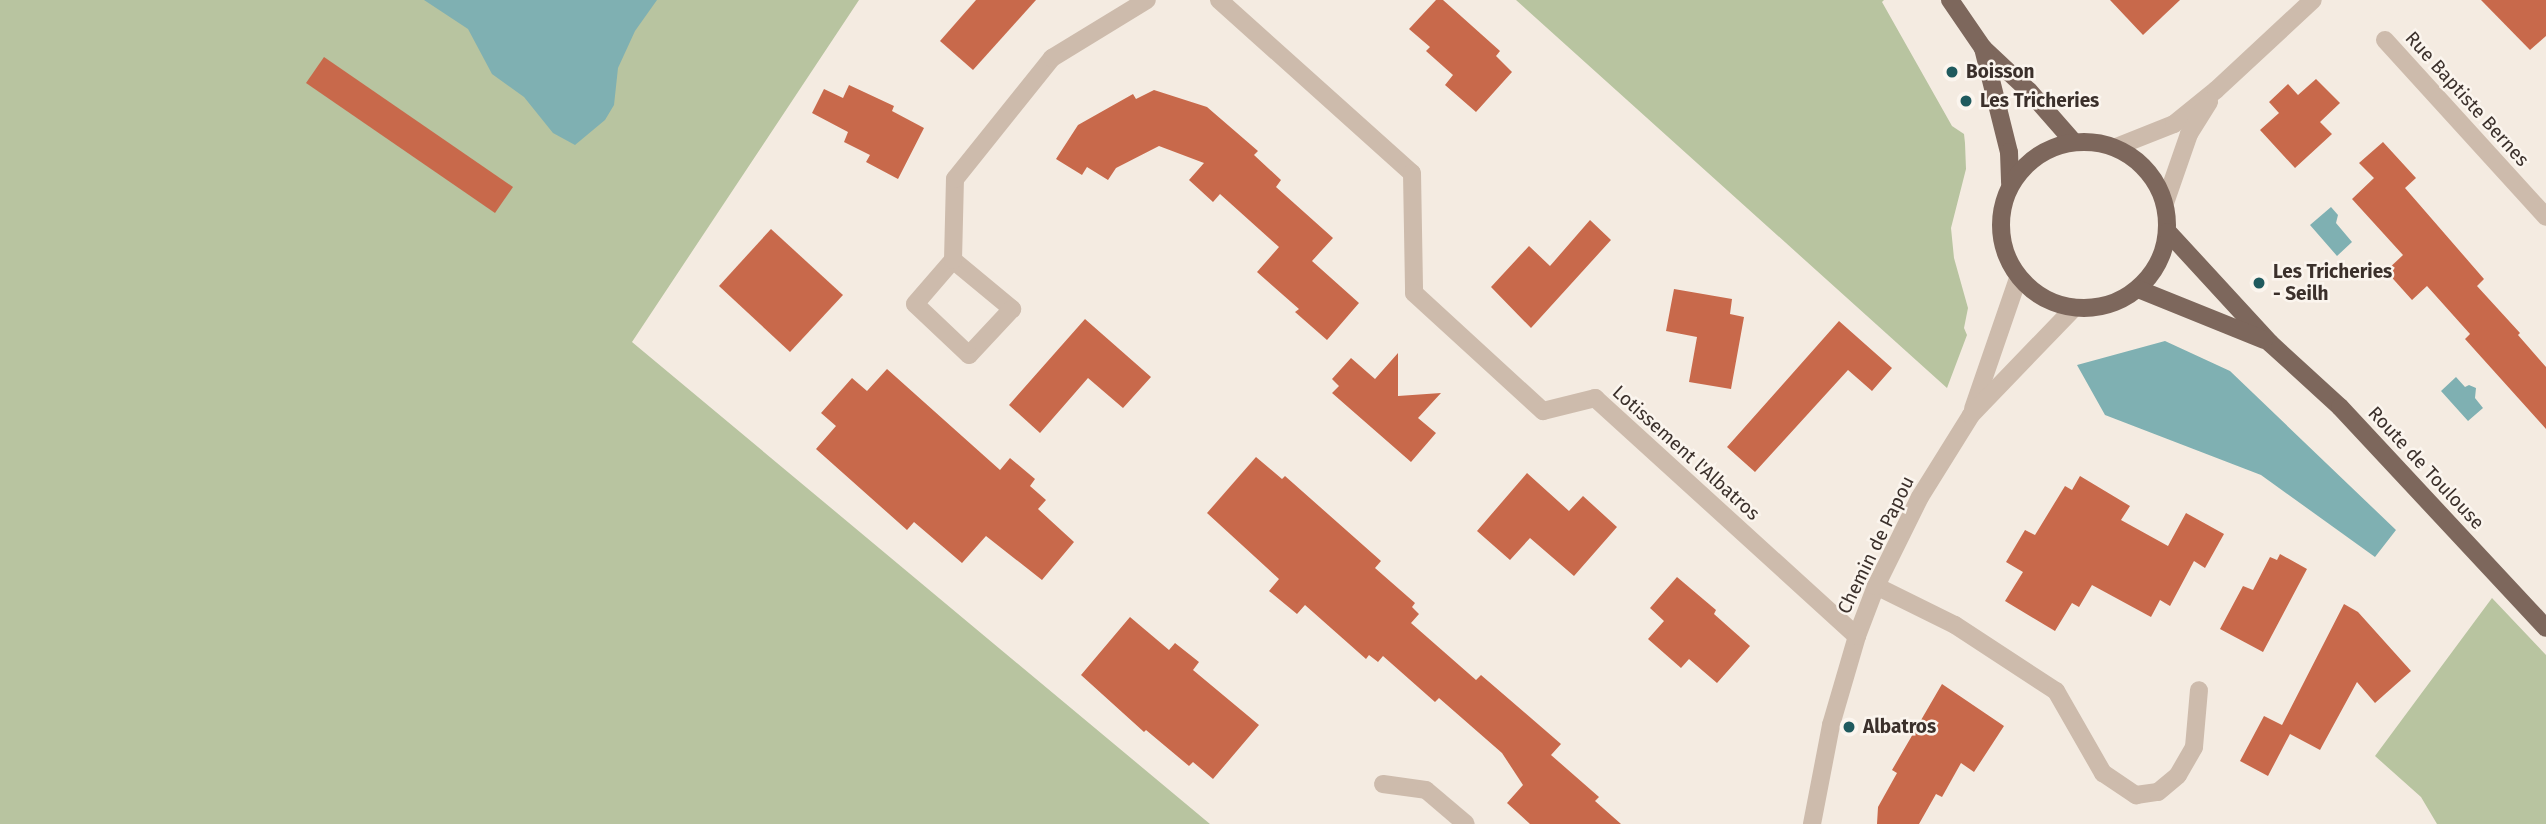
<!DOCTYPE html>
<html>
<head>
<meta charset="utf-8">
<style>
  body { margin:0 }
  #map { position:relative; width:2546px; height:824px; overflow:hidden; background:#f4ebe1; font-family:"Fira Sans",sans-serif }
  div>[style] { position:absolute }
  .green>* { inset:0; background:#b8c4a0 }
  .water>* { inset:0; background:#7fb0b2 }
  .building>* { inset:0; background:#c8694b }
  .minor>* { height:18px; margin:-9px; padding:0 9px; transform-origin:9px; border-radius:9px; background:#cdbbac }
  .major>* { height:18px; margin:-9px; padding:0 9px; transform-origin:9px; border-radius:9px; background:#7d675c }
  .major>.ring { margin:-9px; padding:0; box-sizing:content-box; background:none; border:18px solid #7d675c; border-radius:50% }
  .dots>* { width:19px; height:19px; translate:-50% -50%; box-sizing:border-box; border:4px solid #fbf5ee; border-radius:50% }
  span { translate:-50% -50%; white-space:nowrap; text-align:center; line-height:1.15; -webkit-text-stroke:5px #fbf5ee; paint-order:stroke }
  .poi-label { font-size:19px; color:#3b302b; font-weight:700 }
  .left { translate:0 -50%; text-align:left }
  .street-label { font-size:19px; color:#3b302b }
</style>
</head>
<body>
<div id="map">
  <div class="green">
    <div style="clip-path:polygon(0 0,859px 0,632px 342px,1210px 824px,0 824px)"></div>
    <div style="clip-path:polygon(1516px 0,1884px 0,1882px 2px,1952px 126px,1964px 134px,1965px 143px,1966px 169px,1951px 228px,1954px 258px,1968px 308px,1964px 328px,1967px 335px,1947px 388px)"></div>
    <div style="clip-path:polygon(2492px 598px,2546px 655px,2546px 824px,2437px 824px,2421px 797px,2375px 756px)"></div>
  </div>
  <div class="water">
    <div style="clip-path:polygon(424px 0,657px 0,635px 31px,618px 68px,614px 105px,605px 120px,575px 145px,553px 133px,524px 97px,492px 74px,468px 29px)"></div>
    <div style="clip-path:polygon(2331px 207px,2338px 215px,2336px 223px,2352px 242px,2337px 256px,2310px 225px)"></div>
    <div style="clip-path:polygon(2165px 341px,2230px 371px,2396px 530px,2375px 557px,2261px 475px,2105px 415px,2077px 365px)"></div>
    <div style="clip-path:polygon(2456px 377px,2465px 387px,2469px 385px,2476px 388px,2475px 398px,2483px 408px,2468px 421px,2441px 391px)"></div>
  </div>
  <div class="building">
    <div style="clip-path:polygon(976px 0,1036px 0,973px 70px,940px 41px)"></div>
    <div style="clip-path:polygon(1436px 0,1443px 0,1500px 51px,1496px 56px,1512px 72px,1476px 112px,1445px 85px,1453px 75px,1426px 51px,1430px 47px,1409px 29px)"></div>
    <div style="clip-path:polygon(2110px 0,2180px 0,2143px 35px)"></div>
    <div style="clip-path:polygon(2481px 0,2546px 0,2546px 36px,2530px 50px)"></div>
    <div style="clip-path:polygon(324px 57px,513px 187px,495px 213px,306px 83px)"></div>
    <div style="clip-path:polygon(2316px 79px,2340px 103px,2320px 122px,2332px 134px,2295px 168px,2260px 130px,2279px 113px,2269px 102px,2288px 84px,2298px 95px)"></div>
    <div style="clip-path:polygon(849px 85px,894px 106px,892px 111px,924px 128px,898px 179px,866px 162px,870px 155px,844px 142px,848px 132px,812px 113px,824px 89px,843px 98px)"></div>
    <div style="clip-path:polygon(1154px 90px,1207px 107px,1258px 151px,1254px 155px,1281px 180px,1276px 187px,1333px 238px,1312px 261px,1359px 303px,1327px 340px,1295px 312px,1299px 309px,1257px 272px,1279px 247px,1220px 194px,1213px 202px,1189px 180px,1204px 163px,1159px 146px,1116px 168px,1108px 180px,1087px 167px,1082px 175px,1056px 159px,1078px 125px,1133px 94px,1136px 99px)"></div>
    <div style="clip-path:polygon(2383px 142px,2416px 178px,2405px 188px,2484px 279px,2477px 286px,2520px 333px,2518px 335px,2546px 367px,2546px 429px,2465px 339px,2470px 334px,2427px 286px,2412px 300px,2386px 271px,2403px 255px,2352px 199px,2374px 178px,2359px 163px)"></div>
    <div style="clip-path:polygon(1590px 220px,1611px 240px,1531px 328px,1491px 287px,1529px 246px,1550px 266px)"></div>
    <div style="clip-path:polygon(771px 229px,843px 295px,790px 352px,719px 286px)"></div>
    <div style="clip-path:polygon(1674px 289px,1732px 299px,1730px 314px,1744px 317px,1731px 389px,1689px 382px,1697px 337px,1666px 331px)"></div>
    <div style="clip-path:polygon(1085px 319px,1151px 377px,1123px 408px,1088px 378px,1040px 433px,1009px 405px)"></div>
    <div style="clip-path:polygon(1839px 321px,1892px 368px,1872px 391px,1848px 370px,1755px 472px,1727px 447px)"></div>
    <div style="clip-path:polygon(1398px 353px,1398px 396px,1441px 393px,1418px 418px,1436px 433px,1411px 462px,1332px 393px,1339px 386px,1332px 379px,1351px 358px,1375px 379px)"></div>
    <div style="clip-path:polygon(887px 369px,1000px 470px,1010px 458px,1035px 479px,1030px 486px,1046px 500px,1038px 509px,1074px 542px,1042px 580px,986px 536px,962px 563px,914px 522px,907px 530px,816px 449px,836px 426px,821px 413px,852px 378px,867px 391px)"></div>
    <div style="clip-path:polygon(1256px 457px,1282px 479px,1285px 476px,1381px 561px,1375px 568px,1415px 603px,1412px 607px,1419px 614px,1411px 623px,1476px 680px,1481px 675px,1561px 744px,1551px 755px,1599px 797px,1595px 801px,1621px 824px,1530px 824px,1507px 803px,1523px 785px,1502px 753px,1439px 698px,1435px 702px,1383px 656px,1378px 662px,1369px 655px,1366px 659px,1305px 605px,1297px 614px,1269px 591px,1279px 579px,1207px 513px)"></div>
    <div style="clip-path:polygon(1527px 473px,1569px 511px,1583px 496px,1617px 527px,1574px 576px,1530px 538px,1510px 560px,1477px 531px)"></div>
    <div style="clip-path:polygon(2080px 476px,2130px 506px,2121px 520px,2168px 546px,2186px 513px,2224px 534px,2205px 568px,2194px 561px,2170px 606px,2160px 600px,2151px 617px,2092px 585px,2079px 607px,2072px 603px,2055px 631px,2005px 601px,2023px 572px,2006px 562px,2025px 530px,2035px 535px,2065px 486px,2072px 490px)"></div>
    <div style="clip-path:polygon(2280px 554px,2307px 569px,2263px 652px,2220px 629px,2243px 586px,2253px 590px,2270px 557px,2277px 560px)"></div>
    <div style="clip-path:polygon(1677px 577px,1716px 610px,1714px 614px,1750px 646px,1717px 683px,1689px 659px,1681px 668px,1648px 639px,1664px 621px,1650px 608px)"></div>
    <div style="clip-path:polygon(2344px 604px,2358px 612px,2411px 671px,2375px 703px,2357px 682px,2320px 750px,2290px 734px,2268px 776px,2240px 761px,2264px 716px,2282px 725px)"></div>
    <div style="clip-path:polygon(1130px 617px,1169px 650px,1175px 643px,1199px 662px,1193px 670px,1259px 725px,1213px 779px,1193px 762px,1189px 766px,1146px 730px,1144px 732px,1081px 675px)"></div>
    <div style="clip-path:polygon(1942px 684px,2004px 726px,1974px 772px,1961px 763px,1942px 797px,1936px 794px,1919px 824px,1877px 824px,1878px 807px,1897px 773px,1892px 770px)"></div>
  </div>
  <div class="minor">
    <div style="left:1219px;top:0;width:259px;rotate:41.9deg"></div>
    <div style="left:1412px;top:173px;width:120px;rotate:89deg"></div>
    <div style="left:1414px;top:293px;width:175px;rotate:42.5deg"></div>
    <div style="left:1543px;top:411px;width:54px;rotate:-14deg"></div>
    <div style="left:1595px;top:398px;width:354px;rotate:42.3deg"></div>
    <div style="left:2385px;top:40px;width:239px;rotate:47.7deg"></div>
    <div style="left:2116px;top:147px;width:62px;rotate:-21.6deg"></div>
    <div style="left:2174px;top:124px;width:54px;rotate:-39deg"></div>
    <div style="left:2216px;top:90px;width:132px;rotate:-42.9deg"></div>
    <div style="left:2165px;top:203px;width:73px;rotate:-70.8deg"></div>
    <div style="left:2189px;top:134px;width:38px;rotate:-58deg"></div>
    <div style="left:953px;top:260px;width:77px;rotate:39.7deg"></div>
    <div style="left:1012px;top:309px;width:63px;rotate:133.1deg"></div>
    <div style="left:969px;top:355px;width:74px;rotate:-136.6deg"></div>
    <div style="left:915px;top:304px;width:58px;rotate:-49.2deg"></div>
    <div style="left:953px;top:260px;width:81px;rotate:-88.6deg"></div>
    <div style="left:955px;top:179px;width:155px;rotate:-51.3deg"></div>
    <div style="left:1052px;top:58px;width:111px;rotate:-31.4deg"></div>
    <div style="left:1973px;top:409px;width:139px;rotate:-71deg"></div>
    <div style="left:1876px;top:586px;width:88px;rotate:26.3deg"></div>
    <div style="left:1955px;top:625px;width:121px;rotate:33.2deg"></div>
    <div style="left:2056px;top:691px;width:95px;rotate:60.2deg"></div>
    <div style="left:2103px;top:773px;width:40px;rotate:34deg"></div>
    <div style="left:2136px;top:795px;width:22px;rotate:-8deg"></div>
    <div style="left:2158px;top:792px;width:26px;rotate:-40deg"></div>
    <div style="left:2178px;top:775px;width:32px;rotate:-60deg"></div>
    <div style="left:2194px;top:747px;width:57px;rotate:-85deg"></div>
    <div style="left:1383px;top:784px;width:43px;rotate:7.9deg"></div>
    <div style="left:1426px;top:790px;width:52px;rotate:40.4deg"></div>
    <div style="left:1812px;top:824px;width:101px;rotate:-79.1deg"></div>
    <div style="left:1831px;top:725px;width:93px;rotate:-73.7deg"></div>
    <div style="left:1857px;top:636px;width:53px;rotate:-69.2deg"></div>
    <div style="left:1876px;top:586px;width:99px;rotate:-63.7deg"></div>
    <div style="left:1920px;top:497px;width:97px;rotate:-58.1deg"></div>
    <div style="left:1971px;top:415px;width:149px;rotate:-46.1deg"></div>
  </div>
  <div class="major">
    <div style="left:1950px;top:0;width:58px;rotate:55.5deg"></div>
    <div style="left:1983px;top:48px;width:63px;rotate:43.1deg"></div>
    <div style="left:2029px;top:91px;width:67px;rotate:48.7deg"></div>
    <div style="left:1983px;top:48px;width:107px;rotate:76deg"></div>
    <div style="left:2009px;top:152px;width:31px;rotate:88deg"></div>
    <div class="ring" style="left:2001px;top:142px;width:148px;height:148px"></div>
    <div style="left:2168px;top:232px;width:151px;rotate:47.4deg"></div>
    <div style="left:2270px;top:343px;width:95px;rotate:42.4deg"></div>
    <div style="left:2340px;top:407px;width:302px;rotate:47deg"></div>
    <div style="left:2138px;top:289px;width:136px;rotate:22deg"></div>
  </div>
  <div class="dots">
    <div style="left:1952px;top:72px;background:#1f5a5e"></div>
    <div style="left:1966px;top:101px;background:#1f5a5e"></div>
    <div style="left:2259px;top:283px;background:#1f5a5e"></div>
    <div style="left:1849px;top:727px;background:#1f5a5e"></div>
  </div>
  <div class="poi-label">
    <span class="left" style="left:1966px;top:72px">Boisson</span>
    <span class="left" style="left:1980px;top:101px">Les Tricheries</span>
    <span class="left" style="left:2273px;top:283px">Les Tricheries<br>- Seilh</span>
    <span class="left" style="left:1863px;top:727px">Albatros</span>
  </div>
  <div class="street-label">
    <span style="left:2467px;top:99px;rotate:48deg">Rue Baptiste Bernes</span>
    <span style="left:1686px;top:453px;rotate:42deg">Lotissement l'Albatros</span>
    <span style="left:2426px;top:468px;rotate:47deg">Route de Toulouse</span>
    <span style="left:1876px;top:545px;rotate:-64deg">Chemin de Papou</span>
  </div>
</div>
</body>
</html>
